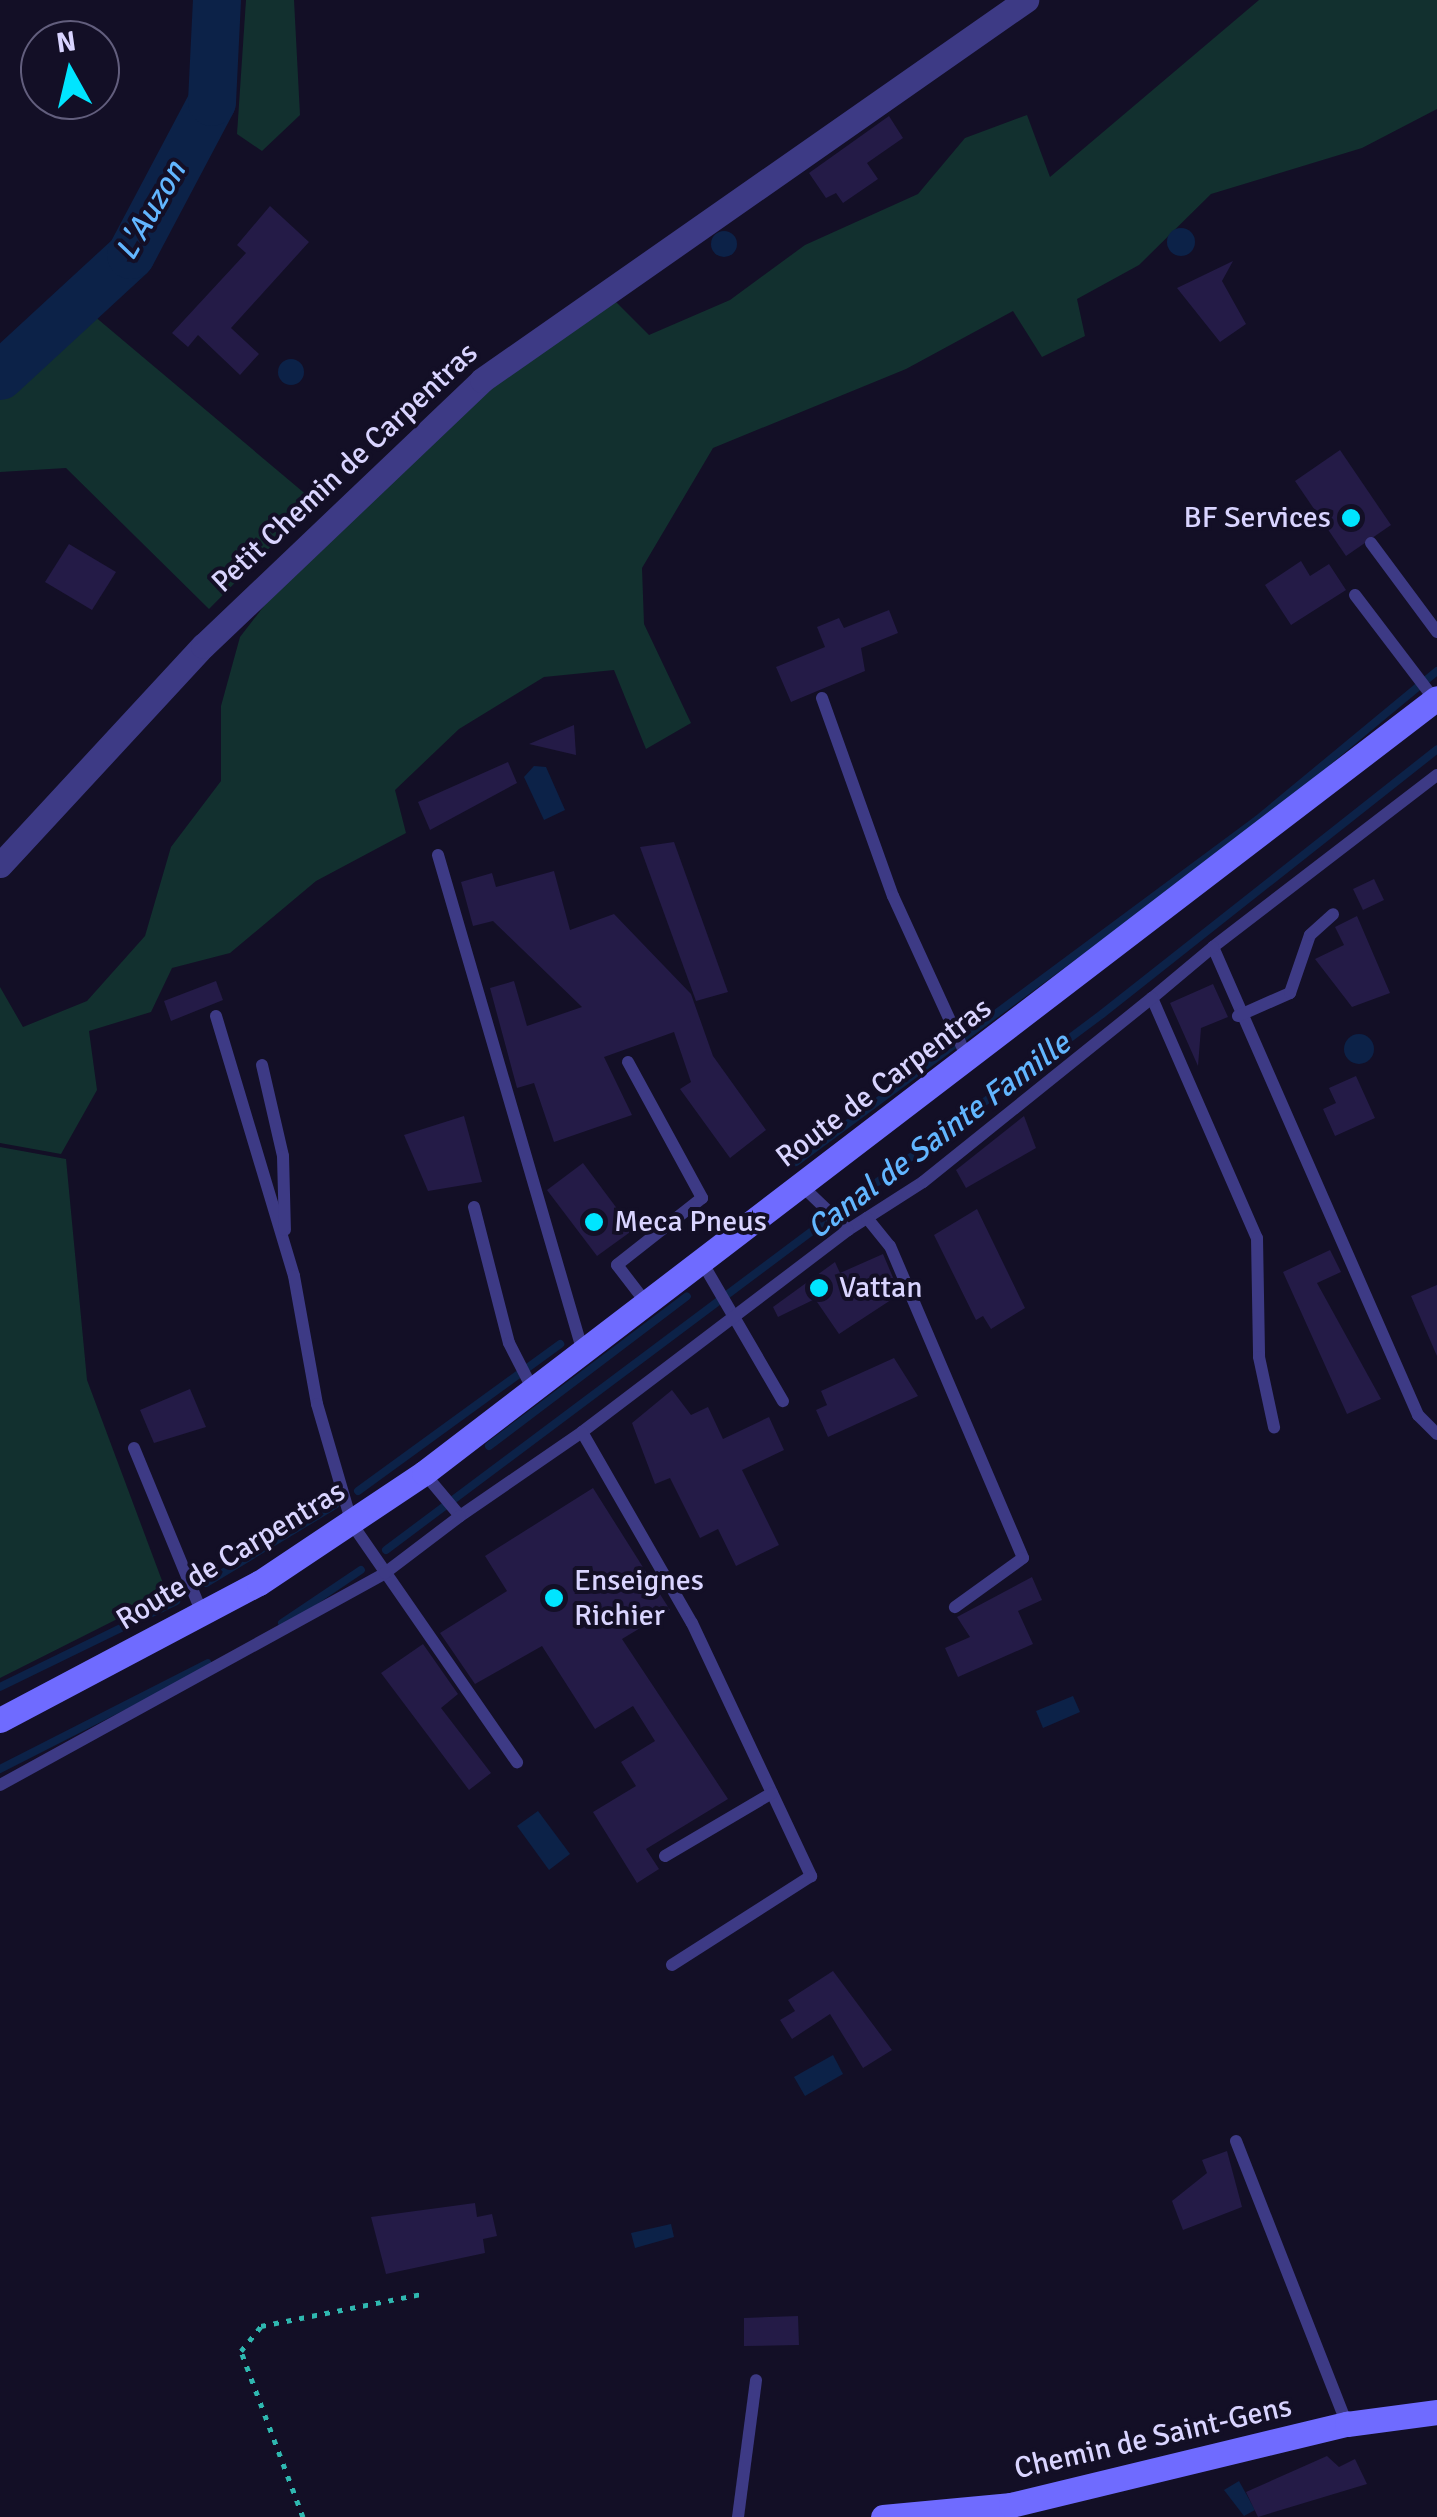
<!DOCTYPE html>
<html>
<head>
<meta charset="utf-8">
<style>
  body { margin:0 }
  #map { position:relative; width:1437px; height:2517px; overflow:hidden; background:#130f26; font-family:Signika,sans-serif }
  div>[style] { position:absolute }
  .green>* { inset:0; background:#12302f }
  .water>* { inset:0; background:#0c2248 }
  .round { border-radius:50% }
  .stream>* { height:8px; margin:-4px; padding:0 4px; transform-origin:4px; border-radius:4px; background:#0c2248 }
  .river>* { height:48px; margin:-24px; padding:0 24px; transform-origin:24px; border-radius:24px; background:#0c2248 }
  .building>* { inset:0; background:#241b47 }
  .path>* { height:5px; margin-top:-2.5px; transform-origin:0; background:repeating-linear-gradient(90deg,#2fb8b0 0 5px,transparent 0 13px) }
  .lane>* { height:12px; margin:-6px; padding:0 6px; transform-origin:6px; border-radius:6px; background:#3d3a85 }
  .street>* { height:25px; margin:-12.5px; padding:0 12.5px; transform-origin:12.5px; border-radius:12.5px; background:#3d3a85 }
  .secondary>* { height:25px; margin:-12.5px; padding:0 12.5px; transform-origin:12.5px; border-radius:12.5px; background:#6f6bff }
  .dots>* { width:28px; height:28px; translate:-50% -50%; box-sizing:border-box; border:5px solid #130f26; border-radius:50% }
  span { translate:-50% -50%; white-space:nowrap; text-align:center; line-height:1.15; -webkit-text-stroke:8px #130f26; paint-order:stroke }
  .street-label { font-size:30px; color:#d9d4ff }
  .poi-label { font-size:30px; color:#d9d4ff }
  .right { translate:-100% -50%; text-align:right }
  .left { translate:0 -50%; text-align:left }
  .water-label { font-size:32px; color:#62b6ff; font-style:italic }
  .north { position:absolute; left:20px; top:20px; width:100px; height:100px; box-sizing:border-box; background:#130f26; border:2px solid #625e7d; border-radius:50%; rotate:352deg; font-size:28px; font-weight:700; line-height:40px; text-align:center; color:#d9d4ff }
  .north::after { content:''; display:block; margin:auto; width:35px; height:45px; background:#00e5ff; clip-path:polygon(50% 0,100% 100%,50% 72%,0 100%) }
</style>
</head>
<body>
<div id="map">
  <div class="green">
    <div style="clip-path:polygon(246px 0,294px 0,300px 115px,262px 151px,237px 134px)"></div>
    <div style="clip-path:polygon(1259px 0,1437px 0,1437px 109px,1362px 148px,1211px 194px,1139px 265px,1077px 299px,1085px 336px,1042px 357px,1013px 311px,906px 369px,713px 448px,642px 568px,644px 624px,691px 723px,646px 749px,614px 670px,544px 677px,459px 729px,395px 790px,406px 833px,316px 881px,230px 953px,172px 968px,151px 1012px,89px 1031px,97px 1090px,61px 1154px,0 1143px,0 987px,23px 1027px,87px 1001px,145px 936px,171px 847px,221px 781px,221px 706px,240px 637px,298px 562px,476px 399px,613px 299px,649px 335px,730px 300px,805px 245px,918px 194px,965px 138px,1027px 115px,1050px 177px)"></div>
    <div style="clip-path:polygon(87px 310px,315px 502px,209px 609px,66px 468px,0 472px,0 389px)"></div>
    <div style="clip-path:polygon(0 1147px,66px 1159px,87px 1380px,167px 1594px,0 1678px)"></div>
  </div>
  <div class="water">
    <div class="round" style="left:1167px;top:228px;width:28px;height:28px"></div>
    <div class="round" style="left:711px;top:231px;width:26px;height:26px"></div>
    <div class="round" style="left:278px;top:359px;width:26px;height:26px"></div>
    <div style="clip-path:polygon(534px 766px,546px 767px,565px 810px,544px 820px,524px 777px)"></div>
    <div class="round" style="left:1344px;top:1034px;width:30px;height:30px"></div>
    <div style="clip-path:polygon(1073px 1696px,1080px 1712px,1043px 1728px,1036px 1711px)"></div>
    <div style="clip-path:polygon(538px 1811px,570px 1854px,549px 1870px,517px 1826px)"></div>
    <div style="clip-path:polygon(833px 2055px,843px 2074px,805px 2096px,794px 2077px)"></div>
    <div style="clip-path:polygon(671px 2224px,674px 2237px,635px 2248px,631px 2233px)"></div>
    <div style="clip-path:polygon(1239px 2481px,1255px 2510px,1244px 2516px,1224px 2490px)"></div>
  </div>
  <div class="stream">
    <div style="left:796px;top:1162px;width:574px;rotate:-36.57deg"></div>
    <div style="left:1257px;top:820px;width:234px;rotate:-39.6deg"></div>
    <div style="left:489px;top:1446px;width:248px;rotate:-37.1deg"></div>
    <div style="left:358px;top:1491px;width:250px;rotate:-36deg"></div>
    <div style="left:386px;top:1550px;width:894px;rotate:-36.82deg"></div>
    <div style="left:1102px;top:1014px;width:427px;rotate:-38.3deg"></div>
    <div style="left:206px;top:1583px;width:151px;rotate:-31.2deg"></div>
    <div style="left:282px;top:1623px;width:95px;rotate:-33.9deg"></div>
    <div style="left:0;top:1687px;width:196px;rotate:-26deg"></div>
    <div style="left:0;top:1769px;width:233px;rotate:-27deg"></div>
  </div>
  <div class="river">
    <div style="left:0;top:376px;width:178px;rotate:-42.7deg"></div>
    <div style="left:131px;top:255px;width:173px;rotate:-62.1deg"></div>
    <div style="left:212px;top:102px;width:102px;rotate:-87.2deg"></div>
  </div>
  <div class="building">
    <div style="clip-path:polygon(889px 116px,903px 138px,867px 163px,878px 179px,843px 203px,836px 193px,826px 198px,809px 173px)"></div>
    <div style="clip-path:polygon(270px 206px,309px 242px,231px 328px,259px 354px,240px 375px,198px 335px,188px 347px,172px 333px,246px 253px,237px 245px)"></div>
    <div style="clip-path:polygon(1233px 261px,1222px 281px,1246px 324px,1220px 342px,1177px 288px)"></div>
    <div style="clip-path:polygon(1340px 450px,1391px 525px,1346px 556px,1295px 481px)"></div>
    <div style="clip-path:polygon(69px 544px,116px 572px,92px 610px,45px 582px)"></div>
    <div style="clip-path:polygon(1301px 561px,1310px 576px,1329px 564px,1346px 590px,1291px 625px,1265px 585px)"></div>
    <div style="clip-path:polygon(889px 610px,898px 633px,861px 648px,865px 671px,791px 702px,776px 667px,825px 647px,817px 627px,839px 618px,844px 628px)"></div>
    <div style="clip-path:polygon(574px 725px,576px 755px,529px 744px)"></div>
    <div style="clip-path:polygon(508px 762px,517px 783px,430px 830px,418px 802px)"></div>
    <div style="clip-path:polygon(674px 842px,728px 992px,696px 1001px,640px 847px)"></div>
    <div style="clip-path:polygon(554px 871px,570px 930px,614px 914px,691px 994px,713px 1056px,766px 1130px,730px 1158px,680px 1089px,691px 1082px,674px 1032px,604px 1057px,632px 1115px,554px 1142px,534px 1083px,517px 1088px,490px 988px,514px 981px,527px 1026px,582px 1007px,493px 921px,473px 926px,461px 882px,492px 873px,496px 887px)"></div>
    <div style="clip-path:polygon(1374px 879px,1384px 900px,1363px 910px,1353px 889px)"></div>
    <div style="clip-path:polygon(1357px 916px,1390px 993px,1352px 1007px,1315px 959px,1344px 945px,1335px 927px)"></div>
    <div style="clip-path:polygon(216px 981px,223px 1000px,171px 1021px,164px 1001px)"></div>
    <div style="clip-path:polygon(1213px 984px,1228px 1017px,1201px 1028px,1198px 1066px,1170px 1003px)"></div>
    <div style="clip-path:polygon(1356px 1076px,1375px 1118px,1335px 1136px,1323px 1109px,1336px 1103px,1329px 1088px)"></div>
    <div style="clip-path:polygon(464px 1116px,482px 1182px,428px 1191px,404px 1135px)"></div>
    <div style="clip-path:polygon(1024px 1116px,1036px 1148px,966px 1188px,956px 1170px)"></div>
    <div style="clip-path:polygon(583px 1163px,633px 1230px,597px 1256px,547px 1190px)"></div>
    <div style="clip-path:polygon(977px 1209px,1025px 1308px,991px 1329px,983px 1316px,976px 1320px,934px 1235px)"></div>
    <div style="clip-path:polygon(1330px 1250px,1341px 1272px,1317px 1283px,1381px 1399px,1347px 1414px,1283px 1272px)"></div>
    <div style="clip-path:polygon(883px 1254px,900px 1294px,839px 1334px,815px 1299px,778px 1317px,773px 1307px,835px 1262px,840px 1273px)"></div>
    <div style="clip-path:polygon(1437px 1285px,1437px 1356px,1411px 1296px)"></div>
    <div style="clip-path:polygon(894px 1358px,918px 1396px,828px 1437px,816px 1410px,827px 1405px,821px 1391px)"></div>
    <div style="clip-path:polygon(190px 1389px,206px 1427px,154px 1443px,140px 1410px)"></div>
    <div style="clip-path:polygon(672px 1390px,691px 1415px,708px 1407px,723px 1439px,769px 1417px,784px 1450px,742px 1470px,779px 1545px,736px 1566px,718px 1529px,700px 1538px,670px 1478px,655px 1484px,632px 1423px)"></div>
    <div style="clip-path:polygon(593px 1488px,670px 1610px,622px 1639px,728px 1799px,646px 1849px,659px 1869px,637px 1883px,593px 1812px,636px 1786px,621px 1762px,655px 1741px,633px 1706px,595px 1729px,542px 1646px,475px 1684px,440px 1633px,507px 1591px,485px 1556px)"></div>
    <div style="clip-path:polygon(1032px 1577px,1042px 1600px,1018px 1611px,1033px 1644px,958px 1677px,945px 1648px,970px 1637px,957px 1617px)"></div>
    <div style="clip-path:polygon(423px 1644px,458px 1694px,441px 1708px,491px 1773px,469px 1790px,381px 1673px)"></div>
    <div style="clip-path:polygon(833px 1971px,892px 2050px,863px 2068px,830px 2014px,792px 2039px,780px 2020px,795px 2011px,788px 2000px)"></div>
    <div style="clip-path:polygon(1227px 2151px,1242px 2207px,1183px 2230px,1172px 2201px,1207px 2173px,1202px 2160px)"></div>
    <div style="clip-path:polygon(475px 2203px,477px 2217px,492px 2214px,497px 2236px,483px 2239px,485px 2253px,386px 2274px,371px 2217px)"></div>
    <div style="clip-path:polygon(798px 2316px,799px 2345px,744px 2346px,744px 2318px)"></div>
    <div style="clip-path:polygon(1327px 2456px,1339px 2467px,1355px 2459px,1367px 2484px,1258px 2517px,1246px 2492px)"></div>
  </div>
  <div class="path">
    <div style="left:303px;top:2517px;width:177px;rotate:-110.5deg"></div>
    <div style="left:241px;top:2351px;width:32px;rotate:-51deg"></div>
    <div style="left:261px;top:2326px;width:168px;rotate:-11.3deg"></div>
  </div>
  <div class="lane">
    <div style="left:1371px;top:543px;width:111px;rotate:53.4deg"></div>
    <div style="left:1355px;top:595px;width:132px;rotate:52.7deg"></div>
    <div style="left:822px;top:698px;width:210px;rotate:70.3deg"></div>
    <div style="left:893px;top:896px;width:178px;rotate:65.4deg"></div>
    <div style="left:1437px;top:775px;width:282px;rotate:142.5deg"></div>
    <div style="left:1213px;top:947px;width:511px;rotate:66.34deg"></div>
    <div style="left:1418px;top:1415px;width:27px;rotate:45deg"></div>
    <div style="left:438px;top:855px;width:518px;rotate:73.74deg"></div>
    <div style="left:1213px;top:947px;width:80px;rotate:140.1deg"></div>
    <div style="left:1152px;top:998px;width:262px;rotate:66.4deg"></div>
    <div style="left:1257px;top:1238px;width:119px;rotate:89deg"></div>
    <div style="left:1259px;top:1357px;width:72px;rotate:77.9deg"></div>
    <div style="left:216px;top:1016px;width:271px;rotate:73.3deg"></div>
    <div style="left:294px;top:1276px;width:130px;rotate:79.8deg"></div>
    <div style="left:317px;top:1404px;width:125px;rotate:73.7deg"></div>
    <div style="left:352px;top:1524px;width:290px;rotate:55.3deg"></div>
    <div style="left:1238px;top:1016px;width:57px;rotate:-23.9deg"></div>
    <div style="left:1290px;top:993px;width:61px;rotate:-71deg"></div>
    <div style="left:1310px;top:935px;width:31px;rotate:-42deg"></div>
    <div style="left:628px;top:1062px;width:155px;rotate:61.4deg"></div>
    <div style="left:702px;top:1198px;width:108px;rotate:141.8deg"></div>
    <div style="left:617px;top:1265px;width:49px;rotate:52.4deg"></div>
    <div style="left:262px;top:1065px;width:93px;rotate:77deg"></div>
    <div style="left:283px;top:1156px;width:74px;rotate:88.5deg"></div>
    <div style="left:802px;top:1186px;width:64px;rotate:43.7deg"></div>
    <div style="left:848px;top:1230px;width:89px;rotate:-32.6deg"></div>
    <div style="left:923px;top:1182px;width:294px;rotate:-38.8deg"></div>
    <div style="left:474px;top:1207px;width:140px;rotate:75.6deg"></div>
    <div style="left:509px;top:1343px;width:53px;rotate:62.9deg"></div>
    <div style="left:867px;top:1218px;width:36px;rotate:51deg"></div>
    <div style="left:890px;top:1246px;width:339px;rotate:66.9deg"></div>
    <div style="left:1023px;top:1558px;width:84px;rotate:144.2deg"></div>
    <div style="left:702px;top:1262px;width:161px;rotate:59.8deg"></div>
    <div style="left:582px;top:1432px;width:334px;rotate:-37.2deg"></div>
    <div style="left:134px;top:1448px;width:181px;rotate:67.6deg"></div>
    <div style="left:424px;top:1473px;width:56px;rotate:50.1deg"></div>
    <div style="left:460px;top:1516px;width:148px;rotate:-34.5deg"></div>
    <div style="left:582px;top:1432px;width:220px;rotate:60.1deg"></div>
    <div style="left:692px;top:1623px;width:280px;rotate:64.8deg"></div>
    <div style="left:811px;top:1876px;width:165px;rotate:147.4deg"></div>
    <div style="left:0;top:1785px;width:440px;rotate:-28.8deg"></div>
    <div style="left:385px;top:1573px;width:94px;rotate:-37.2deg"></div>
    <div style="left:665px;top:1856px;width:124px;rotate:-30.5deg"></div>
    <div style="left:1236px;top:2141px;width:304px;rotate:68.6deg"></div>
    <div style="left:738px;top:2517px;width:138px;rotate:-82.5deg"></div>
  </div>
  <div class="street">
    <div style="left:0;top:865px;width:299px;rotate:-47.2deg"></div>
    <div style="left:203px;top:646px;width:385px;rotate:-43.6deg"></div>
    <div style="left:482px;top:380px;width:664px;rotate:-34.94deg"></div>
  </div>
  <div class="secondary">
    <div style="left:0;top:1720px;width:293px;rotate:-27.9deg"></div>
    <div style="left:259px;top:1583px;width:198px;rotate:-33.7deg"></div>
    <div style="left:424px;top:1473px;width:1275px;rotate:-37.42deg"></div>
    <div style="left:883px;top:2517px;width:129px;rotate:-5.4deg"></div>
    <div style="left:1011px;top:2505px;width:346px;rotate:-13.6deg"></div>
    <div style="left:1347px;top:2424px;width:91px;rotate:-7.6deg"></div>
  </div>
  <div class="dots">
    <div style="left:1351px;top:518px;background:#00e5ff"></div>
    <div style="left:594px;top:1222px;background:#00e5ff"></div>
    <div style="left:819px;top:1288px;background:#00e5ff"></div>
    <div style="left:554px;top:1598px;background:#00e5ff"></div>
  </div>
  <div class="street-label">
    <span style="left:345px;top:468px;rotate:-43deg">Petit Chemin de Carpentras</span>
    <span style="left:884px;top:1083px;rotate:-37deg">Route de Carpentras</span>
    <span style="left:231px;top:1556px;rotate:-31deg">Route de Carpentras</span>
    <span style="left:1153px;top:2438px;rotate:-13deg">Chemin de Saint-Gens</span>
  </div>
  <div class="poi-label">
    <span class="right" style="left:1331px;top:518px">BF Services</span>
    <span class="left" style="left:614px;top:1222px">Meca Pneus</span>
    <span class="left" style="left:839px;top:1288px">Vattan</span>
    <span class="left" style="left:574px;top:1598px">Enseignes<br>Richier</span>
  </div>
  <div class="water-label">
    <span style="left:151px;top:211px;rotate:-60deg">L'Auzon</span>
    <span style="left:939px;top:1136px;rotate:-37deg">Canal de Sainte Famille</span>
  </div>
  <div class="north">N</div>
</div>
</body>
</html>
